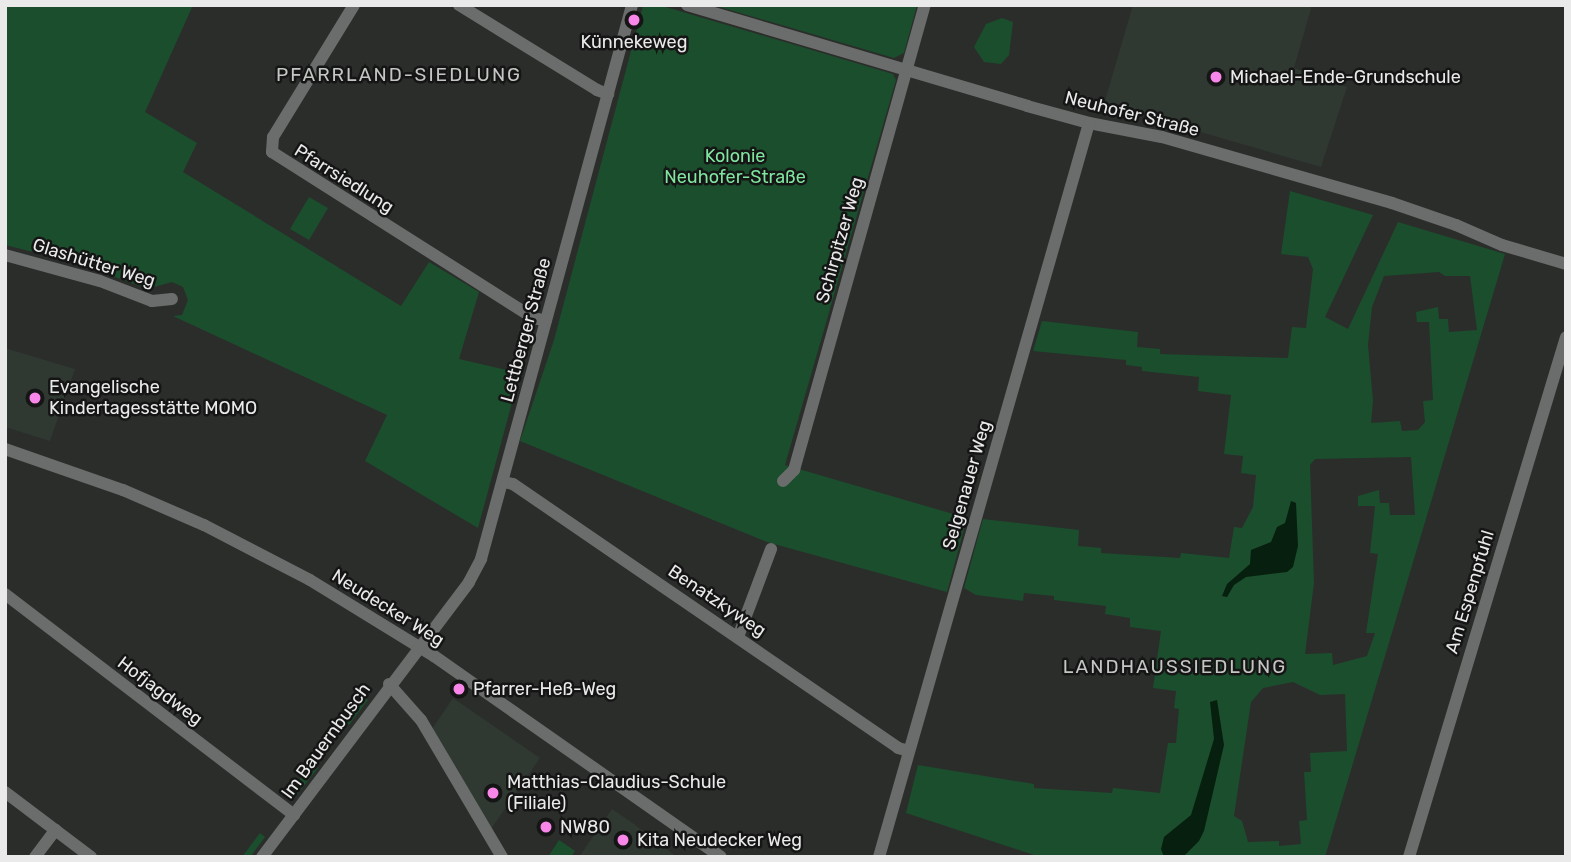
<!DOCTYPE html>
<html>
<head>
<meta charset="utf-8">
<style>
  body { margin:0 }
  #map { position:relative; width:1571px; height:862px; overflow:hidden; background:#2b2d2b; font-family:Rubik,sans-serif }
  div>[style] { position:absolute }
  .built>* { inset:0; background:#303832 }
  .green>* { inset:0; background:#1b4e2d }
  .water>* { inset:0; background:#071f0f }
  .minor>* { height:12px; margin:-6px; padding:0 6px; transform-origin:6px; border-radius:6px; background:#6a6d6b }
  .dots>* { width:19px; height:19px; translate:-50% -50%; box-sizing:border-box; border:4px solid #141514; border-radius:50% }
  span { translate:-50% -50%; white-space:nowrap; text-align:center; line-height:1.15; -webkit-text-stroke:5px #141514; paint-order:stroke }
  .poi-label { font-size:18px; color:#e9eae9 }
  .left { translate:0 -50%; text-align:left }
  .street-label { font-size:18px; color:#e9eae9 }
  .park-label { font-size:18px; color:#7fe59f }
  .neighbourhood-label { font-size:19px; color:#c3c6c3; letter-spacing:2px }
  .frame { position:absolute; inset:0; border:7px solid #e9eae9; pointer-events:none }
</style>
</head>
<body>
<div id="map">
  <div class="built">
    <div style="clip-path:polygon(1133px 5px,1312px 5px,1294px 68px,1347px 87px,1321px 167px,1104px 104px)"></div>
    <div style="clip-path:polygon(5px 348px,75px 369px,50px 441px,5px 427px)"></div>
    <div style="clip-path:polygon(453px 698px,540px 758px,491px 829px,432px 729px)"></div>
    <div style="clip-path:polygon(612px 809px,634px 824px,677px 857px,579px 857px)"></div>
  </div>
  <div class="green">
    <div style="clip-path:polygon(5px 5px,193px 5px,145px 112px,197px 143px,183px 172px,401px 306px,429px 262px,479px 292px,459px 359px,520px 373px,478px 528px,365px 461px,387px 415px,173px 316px,182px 315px,188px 300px,183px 287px,172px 282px,147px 289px,82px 264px,5px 245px)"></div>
    <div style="clip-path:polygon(659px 5px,893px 74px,896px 80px,785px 465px,967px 518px,947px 592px,767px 542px,520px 441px,554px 340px,643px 6px)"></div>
    <div style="clip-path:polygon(713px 5px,917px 5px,904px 53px,894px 58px)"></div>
    <div style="clip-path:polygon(1002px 18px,1013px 22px,1009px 55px,1001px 64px,984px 62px,974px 47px,986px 24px)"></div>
    <div style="clip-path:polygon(evenodd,1290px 191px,1373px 215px,1325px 317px,1348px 329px,1398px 222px,1505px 254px,1325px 857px,1040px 857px,906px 813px,918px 765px,1034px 784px,1034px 788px,1112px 793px,1113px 788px,1160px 793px,1168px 743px,1176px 743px,1179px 709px,1174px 708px,1176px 691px,1153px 688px,1161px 631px,1130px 627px,1130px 618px,1105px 614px,1106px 606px,1054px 600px,1054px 596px,1024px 593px,1023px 601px,976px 595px,964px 588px,983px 519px,1079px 530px,1078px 546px,1101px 548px,1101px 553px,1180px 558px,1181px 553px,1229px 558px,1234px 527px,1242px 528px,1253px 507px,1256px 475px,1241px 473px,1243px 456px,1224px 454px,1231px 395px,1198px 391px,1199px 377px,1142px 371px,1142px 367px,1126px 365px,1126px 360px,1033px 351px,1042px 321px,1138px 332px,1137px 347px,1160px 349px,1160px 354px,1288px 358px,1292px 327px,1306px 328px,1313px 269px,1308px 257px,1281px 254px,1290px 191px,1439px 272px,1445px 276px,1470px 276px,1477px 330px,1449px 332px,1448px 319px,1439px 319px,1438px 307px,1416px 312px,1417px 322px,1429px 322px,1433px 400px,1423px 401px,1425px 422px,1418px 430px,1402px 431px,1400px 421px,1371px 423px,1373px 401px,1368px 345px,1372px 307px,1384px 276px,1439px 272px,1290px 191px,1411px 457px,1415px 515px,1390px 515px,1389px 503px,1380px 503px,1379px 490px,1358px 496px,1358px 506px,1375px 506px,1370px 553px,1378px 554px,1366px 633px,1375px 633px,1367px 656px,1333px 665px,1332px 653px,1305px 654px,1314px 583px,1310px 465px,1315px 459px,1411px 457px,1290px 191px,1293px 682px,1320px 695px,1345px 694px,1347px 751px,1310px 753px,1311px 772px,1304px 772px,1307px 820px,1299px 821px,1301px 844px,1279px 846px,1279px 841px,1248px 842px,1242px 821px,1234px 816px,1251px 702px,1263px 688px,1293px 682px)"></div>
    <div style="clip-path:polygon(309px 197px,328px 208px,309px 240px,290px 229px)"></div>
    <div style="clip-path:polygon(362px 696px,368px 700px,349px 725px,344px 722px)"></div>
    <div style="clip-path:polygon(312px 763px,318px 768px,295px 797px,289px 793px)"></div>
    <div style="clip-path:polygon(260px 833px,265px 837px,250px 857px,242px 857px)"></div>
    <div style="clip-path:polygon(559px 840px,575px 851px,571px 857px,548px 857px)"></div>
  </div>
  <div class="water">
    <div style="clip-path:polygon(1291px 501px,1296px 503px,1298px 546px,1293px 567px,1287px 572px,1246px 577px,1234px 585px,1227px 597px,1222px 596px,1227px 584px,1250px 564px,1251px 550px,1271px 542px,1277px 527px,1285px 523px)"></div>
    <div style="clip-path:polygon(1217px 700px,1224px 745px,1204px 831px,1199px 841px,1183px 857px,1164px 857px,1161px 849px,1164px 837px,1191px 815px,1214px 739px,1210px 702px)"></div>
  </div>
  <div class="minor">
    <div style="left:354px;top:5px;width:155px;rotate:121.5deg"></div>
    <div style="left:273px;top:137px;width:15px;rotate:94deg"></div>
    <div style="left:272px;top:152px;width:310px;rotate:32.4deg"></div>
    <div style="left:534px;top:318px;width:12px;rotate:14deg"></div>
    <div style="left:459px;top:5px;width:162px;rotate:31.6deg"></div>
    <div style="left:597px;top:90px;width:12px;rotate:20deg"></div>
    <div style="left:687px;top:5px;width:355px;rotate:16.5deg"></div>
    <div style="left:1027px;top:106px;width:64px;rotate:15.3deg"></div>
    <div style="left:1089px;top:123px;width:74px;rotate:10.9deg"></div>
    <div style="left:1162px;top:137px;width:239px;rotate:16deg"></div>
    <div style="left:1392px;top:203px;width:68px;rotate:19deg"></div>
    <div style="left:1456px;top:225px;width:50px;rotate:23.5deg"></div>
    <div style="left:1502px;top:245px;width:67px;rotate:16.5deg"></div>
    <div style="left:5px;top:255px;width:98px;rotate:15.3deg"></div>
    <div style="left:100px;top:281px;width:56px;rotate:21deg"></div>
    <div style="left:152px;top:301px;width:20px;rotate:-6deg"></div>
    <div style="left:5px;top:449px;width:125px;rotate:19.2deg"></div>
    <div style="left:123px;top:490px;width:88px;rotate:23.4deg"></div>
    <div style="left:204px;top:525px;width:119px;rotate:27.4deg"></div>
    <div style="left:310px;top:580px;width:145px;rotate:31.5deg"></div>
    <div style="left:434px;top:656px;width:350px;rotate:35deg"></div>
    <div style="left:783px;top:481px;width:16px;rotate:-45deg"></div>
    <div style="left:794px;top:470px;width:483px;rotate:-74.3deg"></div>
    <div style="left:504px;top:482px;width:9px;rotate:13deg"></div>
    <div style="left:513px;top:484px;width:467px;rotate:34.4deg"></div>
    <div style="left:898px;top:748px;width:11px;rotate:15deg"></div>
    <div style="left:5px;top:594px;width:364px;rotate:37.4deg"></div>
    <div style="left:738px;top:637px;width:94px;rotate:-69.4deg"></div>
    <div style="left:389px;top:684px;width:48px;rotate:48.4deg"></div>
    <div style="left:421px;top:720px;width:159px;rotate:59.4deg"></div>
    <div style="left:5px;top:792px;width:108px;rotate:37.1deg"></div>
    <div style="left:35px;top:857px;width:34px;rotate:-53deg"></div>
    <div style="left:262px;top:857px;width:344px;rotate:-53deg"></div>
    <div style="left:469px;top:582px;width:26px;rotate:-62deg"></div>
    <div style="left:481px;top:559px;width:574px;rotate:-74.75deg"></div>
    <div style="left:879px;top:857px;width:763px;rotate:-74.03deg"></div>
    <div style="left:1409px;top:857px;width:543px;rotate:-73.2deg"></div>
  </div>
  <div class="dots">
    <div style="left:634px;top:20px;background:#f987e9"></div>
    <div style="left:1216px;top:77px;background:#f987e9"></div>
    <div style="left:35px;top:398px;background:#f987e9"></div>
    <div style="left:459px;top:689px;background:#f987e9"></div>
    <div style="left:493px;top:793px;background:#f987e9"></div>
    <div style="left:546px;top:827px;background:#f987e9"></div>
    <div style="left:623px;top:840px;background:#f987e9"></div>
  </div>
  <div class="poi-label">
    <span style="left:634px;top:42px">Künnekeweg</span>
    <span class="left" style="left:1230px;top:77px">Michael-Ende-Grundschule</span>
    <span class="left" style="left:49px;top:398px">Evangelische<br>Kindertagesstätte MOMO</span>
    <span class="left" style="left:473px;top:689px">Pfarrer-Heß-Weg</span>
    <span class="left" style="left:507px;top:793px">Matthias-Claudius-Schule<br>(Filiale)</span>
    <span class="left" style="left:560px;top:827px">NW80</span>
    <span class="left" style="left:637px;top:840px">Kita Neudecker Weg</span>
  </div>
  <div class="street-label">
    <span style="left:1132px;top:114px;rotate:14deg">Neuhofer Straße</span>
    <span style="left:344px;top:179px;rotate:32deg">Pfarrsiedlung</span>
    <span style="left:840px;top:240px;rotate:-74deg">Schirpitzer Weg</span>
    <span style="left:94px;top:263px;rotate:17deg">Glashütter Weg</span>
    <span style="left:526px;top:330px;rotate:-75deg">Lettberger Straße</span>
    <span style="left:967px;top:485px;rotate:-74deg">Selgenauer Weg</span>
    <span style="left:1470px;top:592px;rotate:-73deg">Am Espenpfuhl</span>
    <span style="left:717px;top:601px;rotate:34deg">Benatzkyweg</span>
    <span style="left:388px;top:608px;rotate:32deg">Neudecker Weg</span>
    <span style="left:160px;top:691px;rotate:37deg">Hofjagdweg</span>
    <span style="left:326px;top:741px;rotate:-54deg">Im Bauernbusch</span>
  </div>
  <div class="park-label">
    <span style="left:735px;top:167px">Kolonie<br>Neuhofer-Straße</span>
  </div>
  <div class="neighbourhood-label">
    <span style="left:399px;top:75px">PFARRLAND-SIEDLUNG</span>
    <span style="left:1175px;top:667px">LANDHAUSSIEDLUNG</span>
  </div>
  <div class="frame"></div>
</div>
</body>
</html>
